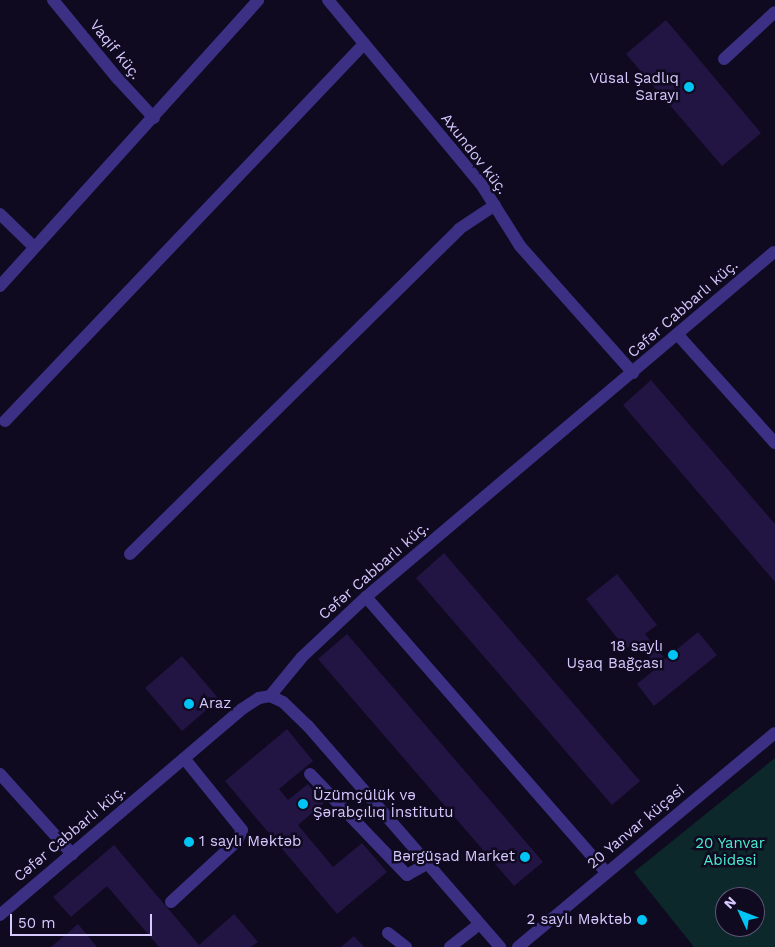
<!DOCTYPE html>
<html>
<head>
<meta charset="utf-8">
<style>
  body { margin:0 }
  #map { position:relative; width:775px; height:947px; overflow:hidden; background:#100a20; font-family:"Work Sans",sans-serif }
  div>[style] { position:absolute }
  .green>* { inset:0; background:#0d282a }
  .building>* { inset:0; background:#221443 }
  .minor>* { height:12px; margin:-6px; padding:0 6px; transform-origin:6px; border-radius:6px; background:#3c3084 }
  .dots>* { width:14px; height:14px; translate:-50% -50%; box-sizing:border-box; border:2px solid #100a20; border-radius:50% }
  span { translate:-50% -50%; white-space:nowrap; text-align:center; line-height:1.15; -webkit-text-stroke:5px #100a20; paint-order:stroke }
  .street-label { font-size:15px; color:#d5c9ff }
  .poi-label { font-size:15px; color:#d5c9ff }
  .right { translate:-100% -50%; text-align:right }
  .left { translate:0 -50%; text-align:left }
  .park-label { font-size:15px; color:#49ebd2 }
  .north { position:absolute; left:715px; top:887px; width:50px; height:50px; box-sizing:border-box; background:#100a20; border:1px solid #5f5679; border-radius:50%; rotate:313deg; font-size:14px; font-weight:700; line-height:20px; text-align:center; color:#d5c9ff }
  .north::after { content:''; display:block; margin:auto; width:18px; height:22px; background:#00c4f4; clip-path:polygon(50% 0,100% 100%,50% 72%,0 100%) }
  .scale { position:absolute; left:10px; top:914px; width:142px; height:22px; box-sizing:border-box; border:2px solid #d5c9ff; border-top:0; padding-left:6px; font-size:15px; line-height:18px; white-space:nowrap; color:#d5c9ff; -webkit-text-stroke:4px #100a20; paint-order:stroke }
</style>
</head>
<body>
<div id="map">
  <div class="green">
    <div style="clip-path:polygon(evenodd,775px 758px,775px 947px,694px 947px,634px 872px,775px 758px,725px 897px,755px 897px,755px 927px,725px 927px,725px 897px)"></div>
  </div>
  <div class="building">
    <div style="clip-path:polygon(666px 20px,761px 133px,722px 166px,626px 54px)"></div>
    <div style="clip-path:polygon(651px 380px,775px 524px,775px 582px,623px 405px)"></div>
    <div style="clip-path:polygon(444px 553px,640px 781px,612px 805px,416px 578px)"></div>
    <div style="clip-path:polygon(617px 574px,657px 625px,645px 634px,665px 659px,698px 632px,717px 655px,654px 706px,637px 684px,658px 667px,636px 641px,626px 649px,586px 599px)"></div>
    <div style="clip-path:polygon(347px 634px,543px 862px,514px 886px,318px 659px)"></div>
    <div style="clip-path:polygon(182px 656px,219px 699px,182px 731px,145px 688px)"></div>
    <div style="clip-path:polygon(287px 729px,313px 761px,279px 789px,288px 800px,308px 784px,324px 803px,298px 825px,333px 867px,362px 843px,387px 872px,337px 914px,225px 781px)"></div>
    <div style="clip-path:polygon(114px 845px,199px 945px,234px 914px,258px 942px,251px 947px,159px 947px,107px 886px,71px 917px,53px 897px)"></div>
    <div style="clip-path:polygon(78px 924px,97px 947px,51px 947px)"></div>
    <div style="clip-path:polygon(354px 936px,364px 947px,341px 947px)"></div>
  </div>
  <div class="minor">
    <div style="left:53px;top:0;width:102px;rotate:50.6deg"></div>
    <div style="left:118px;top:79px;width:53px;rotate:47.3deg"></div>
    <div style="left:328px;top:0;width:239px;rotate:50.3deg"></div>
    <div style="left:481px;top:184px;width:73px;rotate:57.8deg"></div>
    <div style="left:520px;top:246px;width:170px;rotate:48.3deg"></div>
    <div style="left:724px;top:59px;width:69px;rotate:-42.7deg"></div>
    <div style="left:0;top:214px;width:47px;rotate:44.1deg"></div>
    <div style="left:0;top:286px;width:385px;rotate:-47.9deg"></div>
    <div style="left:678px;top:335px;width:145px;rotate:48.1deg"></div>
    <div style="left:5px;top:421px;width:521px;rotate:-46.4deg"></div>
    <div style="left:130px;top:554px;width:462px;rotate:-44.6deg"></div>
    <div style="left:459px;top:229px;width:43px;rotate:-33.7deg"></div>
    <div style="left:366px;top:597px;width:365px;rotate:48.9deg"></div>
    <div style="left:270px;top:696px;width:14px;rotate:25deg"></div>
    <div style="left:283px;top:702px;width:35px;rotate:44deg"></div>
    <div style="left:308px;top:726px;width:293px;rotate:49deg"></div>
    <div style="left:0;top:774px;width:108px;rotate:48deg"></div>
    <div style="left:310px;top:774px;width:140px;rotate:46.2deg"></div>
    <div style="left:407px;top:875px;width:23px;rotate:-29deg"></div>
    <div style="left:171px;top:902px;width:90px;rotate:-42.7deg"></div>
    <div style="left:237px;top:841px;width:12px;rotate:-66deg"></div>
    <div style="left:242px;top:830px;width:92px;rotate:-128.9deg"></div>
    <div style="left:0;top:915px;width:318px;rotate:-40.4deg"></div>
    <div style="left:242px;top:709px;width:20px;rotate:-33deg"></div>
    <div style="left:259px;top:698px;width:11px;rotate:-10deg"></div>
    <div style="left:270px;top:696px;width:50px;rotate:-50.6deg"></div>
    <div style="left:302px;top:657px;width:88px;rotate:-43.2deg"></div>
    <div style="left:366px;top:597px;width:534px;rotate:-40.22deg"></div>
    <div style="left:388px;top:933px;width:23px;rotate:38deg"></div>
    <div style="left:450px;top:947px;width:37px;rotate:-38deg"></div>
    <div style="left:518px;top:947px;width:334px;rotate:-39.8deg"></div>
  </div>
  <div class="dots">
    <div style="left:689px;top:87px;background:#00c4f4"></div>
    <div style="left:673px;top:655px;background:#00c4f4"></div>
    <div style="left:189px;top:704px;background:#00c4f4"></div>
    <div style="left:303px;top:804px;background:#00c4f4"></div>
    <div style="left:189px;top:842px;background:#00c4f4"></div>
    <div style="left:525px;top:857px;background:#00c4f4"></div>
    <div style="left:642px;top:920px;background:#00c4f4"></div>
  </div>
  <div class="street-label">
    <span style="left:115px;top:50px;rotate:51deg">Vaqif küç.</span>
    <span style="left:474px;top:154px;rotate:52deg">Axundov küç.</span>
    <span style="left:683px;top:309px;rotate:-41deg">Cəfər Cabbarlı küç.</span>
    <span style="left:374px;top:571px;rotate:-41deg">Cəfər Cabbarlı küç.</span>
    <span style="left:636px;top:827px;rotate:-40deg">20 Yanvar küçəsi</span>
    <span style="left:70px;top:834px;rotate:-40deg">Cəfər Cabbarlı küç.</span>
  </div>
  <div class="poi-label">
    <span class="right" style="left:679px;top:87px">Vüsal Şadlıq<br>Sarayı</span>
    <span class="right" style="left:663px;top:655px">18 saylı<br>Uşaq Bağçası</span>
    <span class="left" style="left:199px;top:704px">Araz</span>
    <span class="left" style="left:313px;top:804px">Üzümçülük və<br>Şərabçılıq İnstitutu</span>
    <span class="left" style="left:199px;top:842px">1 saylı Məktəb</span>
    <span class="right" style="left:515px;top:857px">Bərgüşad Market</span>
    <span class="right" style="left:632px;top:920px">2 saylı Məktəb</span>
  </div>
  <div class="park-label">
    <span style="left:730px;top:852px">20 Yanvar<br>Abidəsi</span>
  </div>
  <div class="north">N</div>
  <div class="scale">50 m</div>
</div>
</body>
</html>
